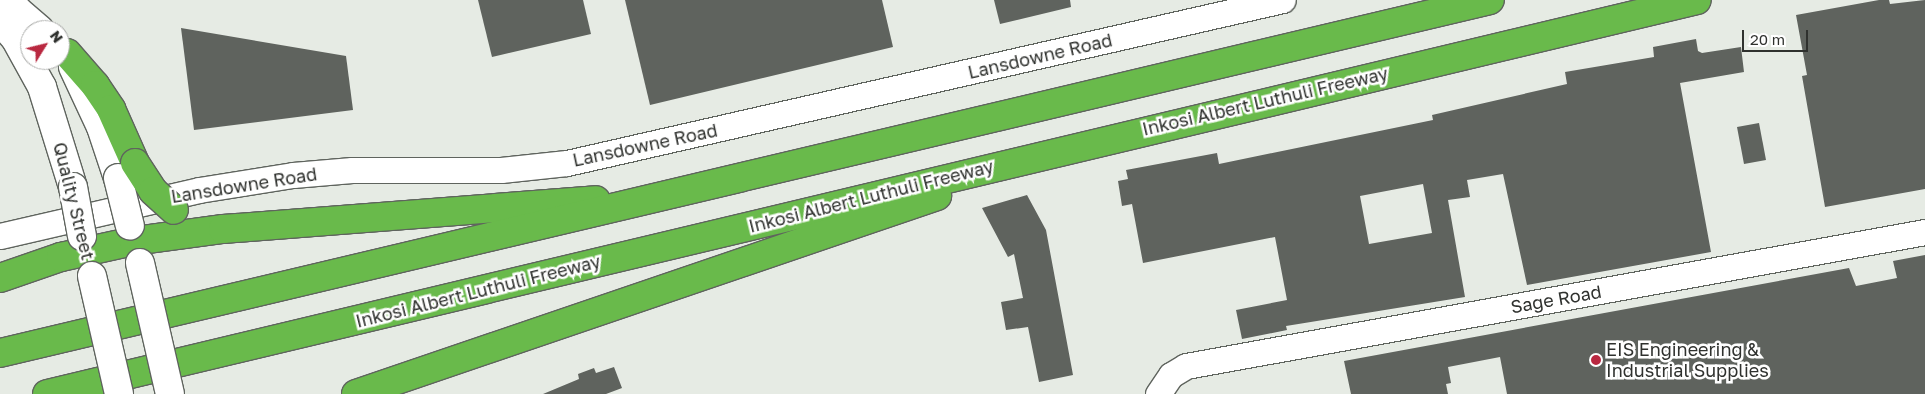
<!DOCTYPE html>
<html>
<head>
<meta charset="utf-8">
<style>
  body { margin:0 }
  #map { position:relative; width:1925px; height:394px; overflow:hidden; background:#e6ebe4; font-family:"Golos Text",sans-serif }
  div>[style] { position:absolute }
  .building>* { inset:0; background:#5f635e }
  .roads { filter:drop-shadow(1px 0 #5f645e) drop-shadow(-1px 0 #5f645e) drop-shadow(0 1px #5f645e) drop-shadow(0 -1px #5f645e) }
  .minor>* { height:25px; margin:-12.5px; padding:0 12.5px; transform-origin:12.5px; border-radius:12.5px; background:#fff }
  .tertiary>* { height:28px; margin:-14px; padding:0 14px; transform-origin:14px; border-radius:14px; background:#fff }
  .motorway>* { height:28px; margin:-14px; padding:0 14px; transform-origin:14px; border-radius:14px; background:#69ba4b }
  .bridges { filter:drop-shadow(1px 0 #5f645e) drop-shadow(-1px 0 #5f645e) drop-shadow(0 1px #5f645e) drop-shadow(0 -1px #5f645e) }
  .tertiary-bridge>* { height:28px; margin:-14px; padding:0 14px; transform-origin:14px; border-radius:14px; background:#fff }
  .motorway-bridge>* { height:28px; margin:-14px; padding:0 14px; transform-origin:14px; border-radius:14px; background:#69ba4b }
  .dots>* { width:14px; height:14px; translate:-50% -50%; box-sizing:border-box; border:2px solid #fff; border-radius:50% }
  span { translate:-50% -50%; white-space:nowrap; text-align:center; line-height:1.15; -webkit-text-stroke:5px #fff; paint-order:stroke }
  .street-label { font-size:18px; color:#2f312e }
  .poi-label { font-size:18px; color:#2f312e }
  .left { translate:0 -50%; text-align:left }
  .north { position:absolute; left:20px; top:20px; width:50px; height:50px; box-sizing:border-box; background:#fff; border:1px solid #acadab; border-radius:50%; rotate:54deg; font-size:14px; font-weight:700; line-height:20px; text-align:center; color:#2f312e }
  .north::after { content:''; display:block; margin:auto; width:18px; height:22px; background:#b92840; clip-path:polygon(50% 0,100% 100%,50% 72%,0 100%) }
  .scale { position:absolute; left:1742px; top:30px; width:66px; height:22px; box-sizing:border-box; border:2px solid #2f312e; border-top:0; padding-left:6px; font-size:15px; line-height:18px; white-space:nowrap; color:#2f312e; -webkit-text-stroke:4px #fff; paint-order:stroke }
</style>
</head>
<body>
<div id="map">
  <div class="building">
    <div style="clip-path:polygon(478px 0,583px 0,591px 34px,492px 57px)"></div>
    <div style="clip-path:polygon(625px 0,882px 0,893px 47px,650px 105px)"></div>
    <div style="clip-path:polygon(994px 0,1070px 0,1071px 7px,1000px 24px)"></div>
    <div style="clip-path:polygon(1879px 0,1889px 0,1890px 4px,1925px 0,1925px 189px,1825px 207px,1802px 76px,1807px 75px,1796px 15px)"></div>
    <div style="clip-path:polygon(181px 28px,346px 56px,353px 110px,194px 130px)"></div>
    <div style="clip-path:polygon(evenodd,1696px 39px,1698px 51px,1702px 53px,1741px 47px,1744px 72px,1680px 83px,1711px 252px,1527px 285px,1503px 174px,1467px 180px,1470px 197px,1448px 200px,1465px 297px,1286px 326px,1287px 330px,1242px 339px,1236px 310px,1287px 300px,1275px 237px,1143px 263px,1132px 204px,1122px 206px,1118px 181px,1128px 179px,1126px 170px,1217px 153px,1219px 164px,1433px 120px,1432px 115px,1567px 84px,1565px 72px,1654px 57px,1653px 47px,1696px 39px,1423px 184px,1432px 233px,1369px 244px,1360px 196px,1423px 184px)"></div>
    <div style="clip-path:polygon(1759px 123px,1766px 160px,1744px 164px,1737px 127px)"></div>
    <div style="clip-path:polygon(1027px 195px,1046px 230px,1073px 375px,1039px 382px,1028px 327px,1006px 330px,1001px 302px,1023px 298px,1014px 254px,1008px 257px,982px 208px)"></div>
    <div style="clip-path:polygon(1925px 255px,1925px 394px,1507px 394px,1500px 357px,1448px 367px,1451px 383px,1446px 384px,1448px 394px,1351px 394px,1344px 361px,1849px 268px,1856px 286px,1897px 278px,1893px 261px)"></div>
    <div style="clip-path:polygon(614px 367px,622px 388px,606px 394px,543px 394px,579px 379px,578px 374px,594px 368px,596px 373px)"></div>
  </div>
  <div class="roads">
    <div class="minor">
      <div style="left:0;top:236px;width:204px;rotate:-13deg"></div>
      <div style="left:199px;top:190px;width:95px;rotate:-9.1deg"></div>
      <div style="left:293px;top:175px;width:59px;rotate:-4.8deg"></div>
      <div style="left:352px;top:170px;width:149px"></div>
      <div style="left:501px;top:170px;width:66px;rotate:-6.1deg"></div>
      <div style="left:567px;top:163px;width:734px;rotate:-12.83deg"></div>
      <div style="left:1158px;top:394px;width:23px;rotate:-56deg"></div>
      <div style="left:1171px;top:375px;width:17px;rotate:-31deg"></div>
      <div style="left:1186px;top:366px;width:751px;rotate:-10.28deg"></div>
    </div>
    <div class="tertiary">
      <div style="left:0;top:2px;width:19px;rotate:25deg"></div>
      <div style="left:17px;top:10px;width:30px;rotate:41deg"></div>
      <div style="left:0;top:21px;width:23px;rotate:49deg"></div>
      <div style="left:15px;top:38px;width:56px;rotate:61.1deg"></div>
      <div style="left:42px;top:87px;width:105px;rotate:72.8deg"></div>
      <div style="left:73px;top:67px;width:66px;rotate:65deg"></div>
      <div style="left:101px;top:127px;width:54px;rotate:71.6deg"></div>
    </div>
    <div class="motorway">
      <div style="left:67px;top:53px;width:43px;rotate:48.8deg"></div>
      <div style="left:95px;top:85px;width:29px;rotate:56deg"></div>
      <div style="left:111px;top:109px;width:59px;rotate:66deg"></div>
      <div style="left:0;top:278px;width:65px;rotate:-19deg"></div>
      <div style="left:61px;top:257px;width:75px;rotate:-12.4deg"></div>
      <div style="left:134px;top:241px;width:90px;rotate:-7.7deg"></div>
      <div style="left:223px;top:229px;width:374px;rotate:-4.4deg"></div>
      <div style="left:0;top:353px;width:1531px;rotate:-13.33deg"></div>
      <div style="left:47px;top:394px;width:1696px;rotate:-13.43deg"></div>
      <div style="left:356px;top:394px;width:614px;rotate:-18.82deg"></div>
    </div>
  </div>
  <div class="bridges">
    <div class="tertiary-bridge">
      <div style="left:118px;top:178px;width:49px;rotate:76deg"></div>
      <div style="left:73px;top:187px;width:50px;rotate:79.6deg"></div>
      <div style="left:140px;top:263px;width:134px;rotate:77.1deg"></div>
      <div style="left:92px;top:276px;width:121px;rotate:77.1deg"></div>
    </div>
    <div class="motorway-bridge">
      <div style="left:135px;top:163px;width:33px;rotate:57deg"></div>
      <div style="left:153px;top:191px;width:28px;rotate:42deg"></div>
    </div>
  </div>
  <div class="dots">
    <div style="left:1596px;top:360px;background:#b92840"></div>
  </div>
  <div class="street-label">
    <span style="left:1040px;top:56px;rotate:-13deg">Lansdowne Road</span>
    <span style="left:1265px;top:101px;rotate:-13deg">Inkosi Albert Luthuli Freeway</span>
    <span style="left:645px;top:145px;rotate:-12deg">Lansdowne Road</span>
    <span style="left:244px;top:185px;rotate:-9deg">Lansdowne Road</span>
    <span style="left:871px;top:196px;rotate:-14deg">Inkosi Albert Luthuli Freeway</span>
    <span style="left:74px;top:201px;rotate:76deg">Quality Street</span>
    <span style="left:478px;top:291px;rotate:-14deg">Inkosi Albert Luthuli Freeway</span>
    <span style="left:1556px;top:299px;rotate:-10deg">Sage Road</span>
  </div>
  <div class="poi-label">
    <span class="left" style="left:1606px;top:360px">EIS Engineering &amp;<br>Industrial Supplies</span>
  </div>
  <div class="north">N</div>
  <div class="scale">20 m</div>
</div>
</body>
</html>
